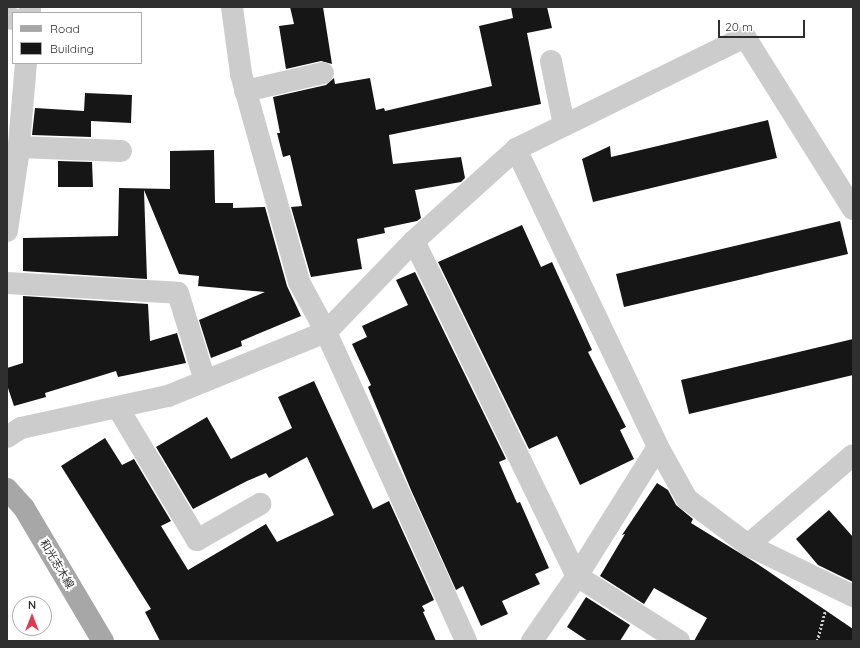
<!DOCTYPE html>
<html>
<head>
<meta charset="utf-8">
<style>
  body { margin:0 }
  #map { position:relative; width:860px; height:648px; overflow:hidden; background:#fff; font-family:Quicksand,"Noto Sans JP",sans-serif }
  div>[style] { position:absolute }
  .building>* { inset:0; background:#161616 }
  .path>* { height:2.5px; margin-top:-1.25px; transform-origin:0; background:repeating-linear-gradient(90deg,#ccc 0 2px,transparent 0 4px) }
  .minor>* { height:22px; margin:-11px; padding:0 11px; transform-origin:11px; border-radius:11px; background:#ccc }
  .major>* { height:22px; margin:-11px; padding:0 11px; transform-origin:11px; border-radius:11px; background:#a7a7a7 }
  span { translate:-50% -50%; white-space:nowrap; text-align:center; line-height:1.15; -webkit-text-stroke:4px #fff; paint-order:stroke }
  .street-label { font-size:11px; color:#2f2f2f }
  .frame { position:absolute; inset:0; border:8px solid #2f2f2f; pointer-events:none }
  .legend { position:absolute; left:12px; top:12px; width:130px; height:52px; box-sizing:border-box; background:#fff; border:1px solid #acacac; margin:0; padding:5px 7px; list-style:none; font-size:12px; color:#2f2f2f }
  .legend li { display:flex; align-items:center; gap:8px; height:20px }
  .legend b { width:20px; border:1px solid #acacac }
  .north { position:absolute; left:12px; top:596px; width:40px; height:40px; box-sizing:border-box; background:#fff; border:1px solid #acacac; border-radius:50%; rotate:0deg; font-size:11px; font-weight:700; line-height:16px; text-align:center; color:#2f2f2f }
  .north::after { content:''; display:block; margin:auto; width:14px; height:18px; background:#dd3b52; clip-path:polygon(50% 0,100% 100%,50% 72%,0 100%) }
  .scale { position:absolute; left:718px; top:20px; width:87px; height:18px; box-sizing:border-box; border:2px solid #2f2f2f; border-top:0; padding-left:5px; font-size:12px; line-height:14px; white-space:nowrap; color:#2f2f2f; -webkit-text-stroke:3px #fff; paint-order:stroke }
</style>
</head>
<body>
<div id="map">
  <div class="building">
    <div style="clip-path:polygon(290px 7px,323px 7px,332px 64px,321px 61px,286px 69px,279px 26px,294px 24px)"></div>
    <div style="clip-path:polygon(511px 7px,547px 7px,552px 28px,527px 33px,541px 104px,389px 135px,393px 164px,461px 157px,465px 178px,461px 182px,415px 190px,421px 218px,417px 221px,384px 228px,385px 233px,357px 239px,362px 269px,311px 277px,291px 207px,302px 206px,290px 155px,283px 157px,277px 133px,280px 133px,273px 97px,326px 85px,334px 78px,335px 84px,370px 78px,376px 110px,384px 108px,385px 111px,492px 86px,479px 26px,513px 18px)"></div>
    <div style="clip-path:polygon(85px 93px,132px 95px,131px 123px,91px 121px,91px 137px,32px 135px,35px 108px,84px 111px)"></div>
    <div style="clip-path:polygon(768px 120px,777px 158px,593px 202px,582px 159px,610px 146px,611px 157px)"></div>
    <div style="clip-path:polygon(214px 150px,215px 203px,233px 203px,233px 208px,265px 207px,287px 286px,301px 316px,241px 341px,242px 346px,211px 358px,199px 320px,265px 292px,198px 286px,199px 276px,179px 274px,144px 190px,147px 279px,23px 271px,23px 238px,118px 236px,119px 188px,170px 189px,170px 151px)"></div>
    <div style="clip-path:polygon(58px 161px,92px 162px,93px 187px,58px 187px)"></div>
    <div style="clip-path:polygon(840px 221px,848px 254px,624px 307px,616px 274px)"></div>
    <div style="clip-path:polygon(522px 225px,541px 267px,552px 262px,592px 350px,588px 352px,626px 427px,620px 430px,634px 459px,580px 485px,557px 436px,529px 449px,438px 262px)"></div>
    <div style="clip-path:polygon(415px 272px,506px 459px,499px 462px,517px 503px,520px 502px,549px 568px,535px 574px,540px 584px,502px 601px,508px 614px,481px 626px,463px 586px,456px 590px,411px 490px,368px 387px,371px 385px,352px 344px,367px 337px,362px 326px,408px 305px,396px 280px)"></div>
    <div style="clip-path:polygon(23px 296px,148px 304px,150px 341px,177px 333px,186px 363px,118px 377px,116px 371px,45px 393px,46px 397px,14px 406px,7px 385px,7px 368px,23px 363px)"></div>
    <div style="clip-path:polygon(853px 339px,853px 375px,689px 414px,681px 380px)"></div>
    <div style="clip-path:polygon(314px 381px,373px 509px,389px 501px,434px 600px,422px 606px,425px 611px,423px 612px,436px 641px,160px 641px,145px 612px,151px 609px,61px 466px,105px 438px,122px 465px,134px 459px,171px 521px,161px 526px,188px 570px,266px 524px,277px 542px,334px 515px,307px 457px,269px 478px,266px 473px,247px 481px,193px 509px,156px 447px,207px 417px,231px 459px,292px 428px,278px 397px)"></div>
    <div style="clip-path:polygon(657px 483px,668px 490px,676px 505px,693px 519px,691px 523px,756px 563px,853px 629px,853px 641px,694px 641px,707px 618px,654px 588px,644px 604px,600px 576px,625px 534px,622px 535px)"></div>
    <div style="clip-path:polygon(829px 510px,853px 537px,853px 582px,818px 565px,796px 539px)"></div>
    <div style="clip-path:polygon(586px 597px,630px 625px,620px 641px,588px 641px,567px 627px)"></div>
  </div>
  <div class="path">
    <div style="left:817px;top:641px;width:31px;rotate:-75deg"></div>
  </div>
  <div class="minor">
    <div style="left:232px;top:7px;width:68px;rotate:82.3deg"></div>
    <div style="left:241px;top:74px;width:216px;rotate:74.4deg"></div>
    <div style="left:299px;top:282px;width:57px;rotate:61.6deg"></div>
    <div style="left:326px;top:332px;width:339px;rotate:65.6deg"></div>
    <div style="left:30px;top:13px;width:6px;rotate:-90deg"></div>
    <div style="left:7px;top:18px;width:6px;rotate:9deg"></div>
    <div style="left:551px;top:61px;width:65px;rotate:78.5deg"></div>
    <div style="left:245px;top:91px;width:80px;rotate:-13deg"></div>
    <div style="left:19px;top:147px;width:102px;rotate:2.2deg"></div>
    <div style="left:516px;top:149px;width:330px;rotate:64.5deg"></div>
    <div style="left:658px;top:447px;width:60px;rotate:60.9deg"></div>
    <div style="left:687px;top:499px;width:76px;rotate:37deg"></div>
    <div style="left:748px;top:545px;width:117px;rotate:25.9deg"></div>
    <div style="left:7px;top:231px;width:76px;rotate:-81.7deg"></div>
    <div style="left:18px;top:156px;width:93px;rotate:-85.1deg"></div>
    <div style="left:414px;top:241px;width:373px;rotate:64.1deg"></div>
    <div style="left:577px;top:576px;width:121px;rotate:32.5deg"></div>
    <div style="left:7px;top:283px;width:171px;rotate:3.3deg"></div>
    <div style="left:178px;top:293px;width:92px;rotate:72.9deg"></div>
    <div style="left:118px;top:408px;width:154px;rotate:59.1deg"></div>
    <div style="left:197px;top:540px;width:73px;rotate:-29.7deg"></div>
    <div style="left:7px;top:437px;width:17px;rotate:-33deg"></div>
    <div style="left:21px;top:428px;width:150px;rotate:-12.3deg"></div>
    <div style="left:168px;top:396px;width:170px;rotate:-22.1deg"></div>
    <div style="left:326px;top:332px;width:127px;rotate:-46deg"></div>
    <div style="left:414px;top:241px;width:137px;rotate:-42deg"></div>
    <div style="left:516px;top:149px;width:255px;rotate:-26.1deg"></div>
    <div style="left:745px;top:37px;width:203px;rotate:57.9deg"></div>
    <div style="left:748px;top:545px;width:138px;rotate:-40.6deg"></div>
    <div style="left:532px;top:641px;width:79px;rotate:-55.3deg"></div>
    <div style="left:577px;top:576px;width:152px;rotate:-57.9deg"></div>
  </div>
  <div class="major">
    <div style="left:7px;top:489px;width:25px;rotate:48deg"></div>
    <div style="left:24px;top:508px;width:155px;rotate:59.3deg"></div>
  </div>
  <div class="street-label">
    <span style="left:57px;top:564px;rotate:59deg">和光志木線</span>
  </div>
  <div class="frame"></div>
  <ul class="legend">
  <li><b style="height:5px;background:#a7a7a7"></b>Road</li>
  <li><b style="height:11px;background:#161616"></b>Building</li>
  </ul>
  <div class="north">N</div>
  <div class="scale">20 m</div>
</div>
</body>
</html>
